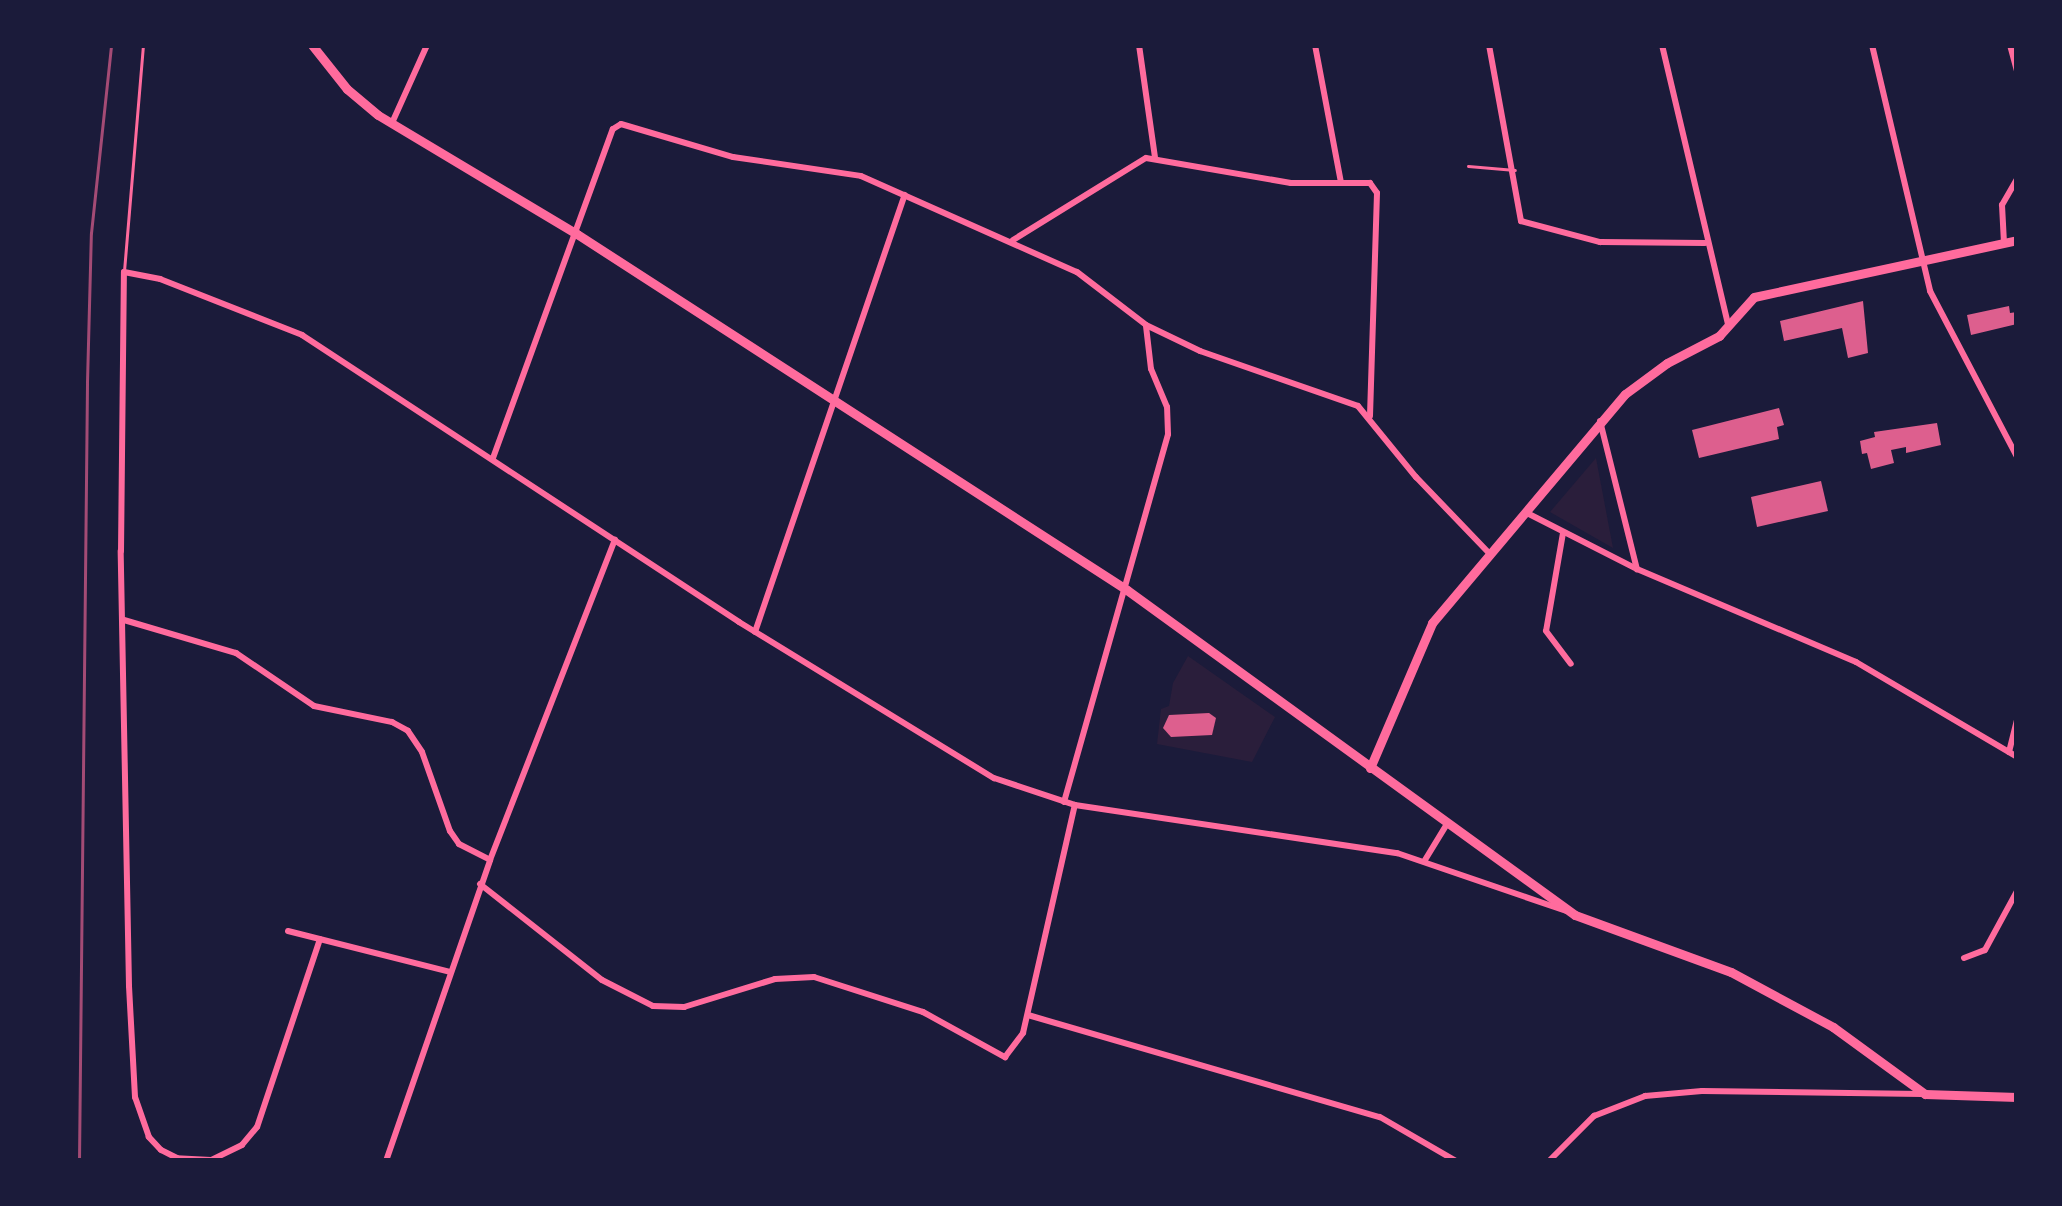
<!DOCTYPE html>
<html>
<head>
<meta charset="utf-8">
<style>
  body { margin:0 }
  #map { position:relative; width:2062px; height:1206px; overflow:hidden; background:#1b1b3a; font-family:Commissioner,sans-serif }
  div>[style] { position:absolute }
  .green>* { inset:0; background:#2a1e3b }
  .building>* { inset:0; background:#dd5f8e }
  .service>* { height:3px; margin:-1.5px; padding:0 1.5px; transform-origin:1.5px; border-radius:1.5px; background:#ff6b9d }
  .minor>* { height:6px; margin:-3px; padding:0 3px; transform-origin:3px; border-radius:3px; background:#ff6b9d }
  .tertiary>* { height:9px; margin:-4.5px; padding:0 4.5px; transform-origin:4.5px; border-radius:4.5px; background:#ff6b9d }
  .rail>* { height:3px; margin:-1.5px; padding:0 1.5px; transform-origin:1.5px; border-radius:1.5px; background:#a44b75 }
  span { translate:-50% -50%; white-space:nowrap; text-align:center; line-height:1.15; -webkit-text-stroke:12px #1b1b3a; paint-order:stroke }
  .frame { position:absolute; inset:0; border:48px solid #1b1b3a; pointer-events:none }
</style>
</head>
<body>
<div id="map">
  <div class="green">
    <div style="clip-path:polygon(1596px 458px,1613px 548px,1550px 512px)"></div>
    <div style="clip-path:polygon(1188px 656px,1275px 717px,1252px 762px,1157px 744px,1161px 709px,1169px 706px,1173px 683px)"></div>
  </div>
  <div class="building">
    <div style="clip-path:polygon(1863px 301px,1868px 353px,1848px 358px,1842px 328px,1784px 341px,1780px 321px)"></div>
    <div style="clip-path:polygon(2009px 306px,2010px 313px,2017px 312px,2017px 324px,1971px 335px,1967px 315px)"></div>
    <div style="clip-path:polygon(1779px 408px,1784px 425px,1777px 427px,1779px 439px,1699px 458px,1692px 430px)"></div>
    <div style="clip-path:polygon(1937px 423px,1941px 445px,1906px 453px,1906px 447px,1891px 450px,1894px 463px,1871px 469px,1867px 453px,1862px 454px,1860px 441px,1875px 437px,1874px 432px)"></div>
    <div style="clip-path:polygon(1821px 481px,1828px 511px,1757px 527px,1751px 497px)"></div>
    <div style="clip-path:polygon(1209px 713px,1216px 718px,1212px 735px,1171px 737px,1163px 728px,1169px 715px)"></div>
  </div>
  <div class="service">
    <div style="left:1468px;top:166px;width:47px;rotate:4.9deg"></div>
    <div style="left:124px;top:271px;width:227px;rotate:-85.2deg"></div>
  </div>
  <div class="minor">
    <div style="left:1139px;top:45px;width:113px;rotate:81.9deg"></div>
    <div style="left:1315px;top:45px;width:140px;rotate:79.3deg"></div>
    <div style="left:1489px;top:45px;width:179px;rotate:79.7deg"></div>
    <div style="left:1521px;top:221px;width:82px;rotate:14.9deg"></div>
    <div style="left:1600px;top:242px;width:105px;rotate:0.5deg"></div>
    <div style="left:1662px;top:45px;width:288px;rotate:76.7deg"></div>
    <div style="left:1872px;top:45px;width:253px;rotate:76.7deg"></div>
    <div style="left:1930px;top:291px;width:187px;rotate:62.3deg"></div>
    <div style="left:2010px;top:45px;width:27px;rotate:75deg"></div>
    <div style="left:392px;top:123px;width:85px;rotate:-65.8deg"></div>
    <div style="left:1013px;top:240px;width:156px;rotate:-31.7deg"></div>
    <div style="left:1146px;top:158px;width:147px;rotate:9.8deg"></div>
    <div style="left:1291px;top:183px;width:79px"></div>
    <div style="left:1370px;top:183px;width:12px;rotate:55deg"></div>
    <div style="left:1377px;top:193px;width:223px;rotate:91.8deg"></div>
    <div style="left:2004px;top:243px;width:38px;rotate:-93deg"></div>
    <div style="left:2002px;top:205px;width:30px;rotate:-60deg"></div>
    <div style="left:1600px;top:421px;width:153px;rotate:76deg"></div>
    <div style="left:493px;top:458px;width:350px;rotate:-70deg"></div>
    <div style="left:613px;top:129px;width:9px;rotate:-32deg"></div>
    <div style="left:621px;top:124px;width:117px;rotate:16.4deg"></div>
    <div style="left:733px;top:157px;width:129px;rotate:8.4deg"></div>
    <div style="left:861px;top:176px;width:236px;rotate:24deg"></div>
    <div style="left:1077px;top:272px;width:87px;rotate:37.5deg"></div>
    <div style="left:1146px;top:325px;width:60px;rotate:25.7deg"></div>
    <div style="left:1200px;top:351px;width:167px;rotate:19.2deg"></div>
    <div style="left:1358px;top:406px;width:92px;rotate:50.8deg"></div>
    <div style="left:1416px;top:477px;width:105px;rotate:46.2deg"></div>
    <div style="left:1527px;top:513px;width:123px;rotate:27deg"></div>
    <div style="left:1637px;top:569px;width:238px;rotate:23deg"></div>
    <div style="left:1856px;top:662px;width:187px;rotate:30.5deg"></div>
    <div style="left:1563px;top:533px;width:99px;rotate:99.8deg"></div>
    <div style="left:1546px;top:631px;width:41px;rotate:52.9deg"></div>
    <div style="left:124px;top:620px;width:117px;rotate:16.4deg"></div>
    <div style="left:236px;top:653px;width:94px;rotate:34.2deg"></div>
    <div style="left:314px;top:706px;width:80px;rotate:11.6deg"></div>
    <div style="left:392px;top:722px;width:18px;rotate:29deg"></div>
    <div style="left:408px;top:731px;width:25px;rotate:56deg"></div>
    <div style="left:422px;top:752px;width:84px;rotate:70.5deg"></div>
    <div style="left:450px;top:831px;width:16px;rotate:55deg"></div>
    <div style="left:459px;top:844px;width:35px;rotate:27deg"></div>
    <div style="left:755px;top:632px;width:462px;rotate:-71.1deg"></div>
    <div style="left:2009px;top:752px;width:32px;rotate:-76deg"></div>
    <div style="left:1064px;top:802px;width:382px;rotate:-74.2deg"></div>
    <div style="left:1168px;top:434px;width:27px;rotate:-92deg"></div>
    <div style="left:1167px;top:407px;width:41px;rotate:-112.8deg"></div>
    <div style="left:1151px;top:369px;width:43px;rotate:-96.6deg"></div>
    <div style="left:1425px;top:860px;width:42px;rotate:-58.6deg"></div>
    <div style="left:480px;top:884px;width:155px;rotate:38.2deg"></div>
    <div style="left:602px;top:980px;width:57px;rotate:27deg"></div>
    <div style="left:653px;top:1006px;width:31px;rotate:2deg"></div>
    <div style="left:684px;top:1007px;width:95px;rotate:-17.1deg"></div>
    <div style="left:775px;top:979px;width:39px;rotate:-3deg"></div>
    <div style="left:814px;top:977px;width:114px;rotate:17.8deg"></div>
    <div style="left:923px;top:1012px;width:94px;rotate:28.8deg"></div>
    <div style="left:1005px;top:1057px;width:30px;rotate:-53deg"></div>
    <div style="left:1023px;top:1033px;width:234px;rotate:-77.2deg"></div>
    <div style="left:288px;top:931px;width:167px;rotate:14.2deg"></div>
    <div style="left:320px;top:939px;width:198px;rotate:108.5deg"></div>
    <div style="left:257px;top:1127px;width:23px;rotate:130deg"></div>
    <div style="left:242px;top:1145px;width:34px;rotate:154deg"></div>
    <div style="left:211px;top:1160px;width:34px;rotate:-177deg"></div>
    <div style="left:177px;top:1158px;width:18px;rotate:-153deg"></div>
    <div style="left:161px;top:1150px;width:18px;rotate:-133deg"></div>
    <div style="left:149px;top:1137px;width:42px;rotate:-109.3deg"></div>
    <div style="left:135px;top:1097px;width:111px;rotate:-93.1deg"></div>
    <div style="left:129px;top:986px;width:435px;rotate:-91.1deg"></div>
    <div style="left:121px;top:551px;width:279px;rotate:-89.4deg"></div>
    <div style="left:124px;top:272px;width:37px;rotate:11deg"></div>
    <div style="left:160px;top:279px;width:153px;rotate:21.5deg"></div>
    <div style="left:302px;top:335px;width:523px;rotate:33.29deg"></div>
    <div style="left:739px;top:622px;width:299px;rotate:31.5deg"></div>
    <div style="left:994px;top:778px;width:85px;rotate:18.4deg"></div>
    <div style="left:1075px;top:805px;width:326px;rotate:8.5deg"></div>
    <div style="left:1397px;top:853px;width:179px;rotate:18.9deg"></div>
    <div style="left:1964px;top:958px;width:22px;rotate:-21deg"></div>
    <div style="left:1985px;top:950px;width:67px;rotate:-61.5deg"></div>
    <div style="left:1028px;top:1015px;width:366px;rotate:16.2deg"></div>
    <div style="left:1380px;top:1117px;width:88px;rotate:30.1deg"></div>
    <div style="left:386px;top:1161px;width:318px;rotate:-70.9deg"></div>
    <div style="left:490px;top:860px;width:344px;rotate:-68.7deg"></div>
    <div style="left:1549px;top:1161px;width:64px;rotate:-45deg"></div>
    <div style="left:1594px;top:1116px;width:55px;rotate:-21.4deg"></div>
    <div style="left:1645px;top:1096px;width:57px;rotate:-5deg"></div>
    <div style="left:1702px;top:1091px;width:220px;rotate:0.8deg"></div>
  </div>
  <div class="tertiary">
    <div style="left:312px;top:45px;width:56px;rotate:51.5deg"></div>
    <div style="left:347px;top:89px;width:40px;rotate:40deg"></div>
    <div style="left:378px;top:115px;width:232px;rotate:30.9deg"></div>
    <div style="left:577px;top:234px;width:655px;rotate:32.91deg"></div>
    <div style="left:1127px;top:590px;width:553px;rotate:35.96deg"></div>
    <div style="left:1575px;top:915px;width:166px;rotate:20.1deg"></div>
    <div style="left:1731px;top:972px;width:116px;rotate:28.3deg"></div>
    <div style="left:1833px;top:1027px;width:114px;rotate:36.1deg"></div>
    <div style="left:1925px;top:1094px;width:92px;rotate:1.9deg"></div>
    <div style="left:1370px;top:768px;width:158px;rotate:-66.8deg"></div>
    <div style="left:1432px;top:623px;width:299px;rotate:-49.9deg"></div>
    <div style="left:1625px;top:394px;width:52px;rotate:-36.4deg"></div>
    <div style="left:1667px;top:363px;width:59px;rotate:-27.4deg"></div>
    <div style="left:1719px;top:336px;width:52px;rotate:-48.1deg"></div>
    <div style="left:1754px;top:297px;width:269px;rotate:-12.2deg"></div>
  </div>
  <div class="rail">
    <div style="left:79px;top:1161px;width:779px;rotate:-89.41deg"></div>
    <div style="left:87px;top:382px;width:149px;rotate:-88.5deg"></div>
    <div style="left:91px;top:233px;width:189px;rotate:-83.9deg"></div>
  </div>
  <div class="frame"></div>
</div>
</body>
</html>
